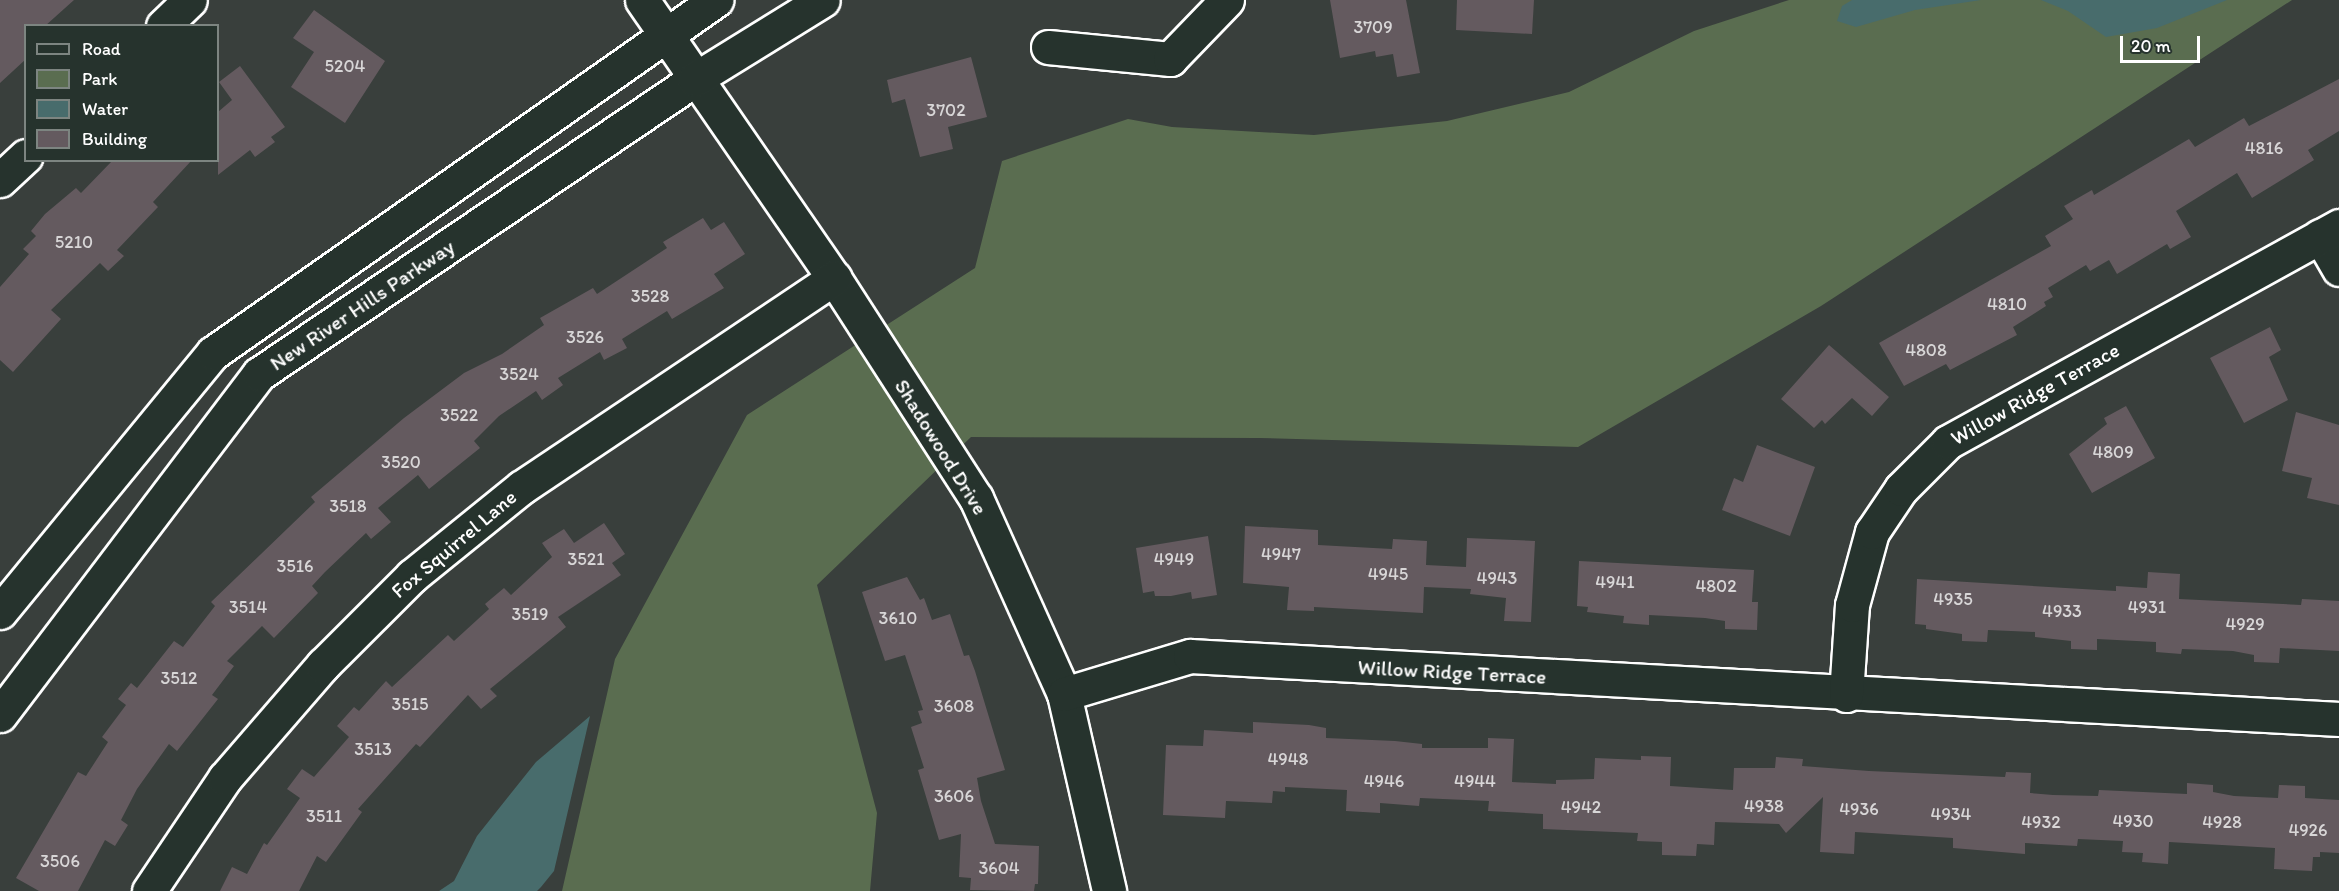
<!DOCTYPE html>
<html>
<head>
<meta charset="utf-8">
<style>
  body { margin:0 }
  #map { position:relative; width:2339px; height:891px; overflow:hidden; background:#393f3c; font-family:Itim,sans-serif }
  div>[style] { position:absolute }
  .green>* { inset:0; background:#5a6d50 }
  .water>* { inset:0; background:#486c6c }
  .building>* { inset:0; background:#645a5f }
  .roads { filter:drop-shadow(2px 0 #fff) drop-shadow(-2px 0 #fff) drop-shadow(0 2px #fff) drop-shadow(0 -2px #fff) }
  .minor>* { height:33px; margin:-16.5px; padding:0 16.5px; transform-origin:16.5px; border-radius:16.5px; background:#26332d }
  span { translate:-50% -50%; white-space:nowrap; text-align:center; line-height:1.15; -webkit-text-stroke:5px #26332d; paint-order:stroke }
  .number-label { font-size:18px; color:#d8d6d7 }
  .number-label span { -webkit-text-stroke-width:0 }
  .street-label { font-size:21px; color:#fff }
  .legend { position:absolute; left:24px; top:24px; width:195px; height:138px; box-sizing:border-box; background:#26332d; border:2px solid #7d8581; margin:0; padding:8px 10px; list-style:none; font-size:18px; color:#fff }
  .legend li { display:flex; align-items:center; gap:12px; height:30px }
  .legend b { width:30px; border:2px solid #7d8581 }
  .scale { position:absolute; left:2120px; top:36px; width:80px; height:27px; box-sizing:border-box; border:3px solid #fff; border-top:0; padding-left:8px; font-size:18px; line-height:21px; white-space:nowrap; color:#fff; -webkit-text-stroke:4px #26332d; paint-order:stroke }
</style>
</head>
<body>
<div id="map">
  <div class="green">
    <div style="clip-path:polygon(1789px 0,2292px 0,1821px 306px,1578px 447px,1260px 438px,971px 437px,817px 585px,877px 813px,870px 891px,562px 891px,615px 659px,747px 415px,975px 268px,1002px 161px,1128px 119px,1172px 127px,1314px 135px,1447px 121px,1569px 92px,1694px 31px)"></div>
  </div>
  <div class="water">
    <div style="clip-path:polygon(1852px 0,1981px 0,1915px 10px,1856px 27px,1837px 21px,1842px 6px)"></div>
    <div style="clip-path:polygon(2041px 0,2227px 0,2157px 28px,2106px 37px,2068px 11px)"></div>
    <div style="clip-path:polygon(590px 716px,554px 871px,541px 887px,537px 891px,439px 891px,454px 881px,477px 836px,536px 762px)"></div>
  </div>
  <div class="building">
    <div style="clip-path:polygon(0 0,74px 0,45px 26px,26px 26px,26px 59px,0 83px)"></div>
    <div style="clip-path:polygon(1330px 0,1406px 0,1420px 73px,1397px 77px,1393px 54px,1376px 57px,1375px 51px,1340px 58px)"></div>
    <div style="clip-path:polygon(1457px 0,1534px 0,1532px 34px,1456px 30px)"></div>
    <div style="clip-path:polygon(314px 10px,385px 61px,345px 123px,291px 87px,314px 52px,293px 38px)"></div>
    <div style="clip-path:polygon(971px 57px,987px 117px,948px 127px,953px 149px,920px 157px,905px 99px,892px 103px,887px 80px)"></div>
    <div style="clip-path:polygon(240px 66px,285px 127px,271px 137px,275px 142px,255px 157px,250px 150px,218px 175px,218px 112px,232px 100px,219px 82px)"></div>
    <div style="clip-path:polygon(2339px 79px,2339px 131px,2308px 150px,2314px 160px,2252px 198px,2237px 173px,2176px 211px,2191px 237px,2170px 249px,2167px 244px,2117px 274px,2109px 260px,2090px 271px,2086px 265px,2048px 288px,2053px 297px,2044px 302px,2046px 306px,2013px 327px,2017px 335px,1950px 370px,1946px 364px,1904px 386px,1879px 343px,2051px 246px,2045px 236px,2073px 219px,2064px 206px,2092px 190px,2094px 195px,2189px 139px,2195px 147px,2244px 118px,2249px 126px)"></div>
    <div style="clip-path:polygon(113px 160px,192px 160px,153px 202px,158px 207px,117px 250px,124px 256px,108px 271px,100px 263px,51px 310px,61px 319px,13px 372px,0 360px,0 287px,29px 254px,23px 249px,36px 236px,31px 231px,45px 214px,76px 188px,81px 193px)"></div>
    <div style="clip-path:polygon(703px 218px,711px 230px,724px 222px,745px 254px,714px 274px,724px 288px,672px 319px,667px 311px,622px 339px,627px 348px,604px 360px,600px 352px,558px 378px,563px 385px,542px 400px,536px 391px,499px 416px,474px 441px,480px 448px,429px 489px,418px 475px,378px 508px,391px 522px,371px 539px,366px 533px,325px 572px,312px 586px,318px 593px,274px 638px,262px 626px,227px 661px,234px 666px,212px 695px,218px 699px,177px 751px,169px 744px,137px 789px,121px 820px,128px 825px,115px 846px,105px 840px,78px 891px,39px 891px,16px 878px,78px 772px,86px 776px,108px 742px,102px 737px,126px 705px,118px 699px,131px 683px,137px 688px,174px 641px,183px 647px,215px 606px,211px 602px,315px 502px,311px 497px,404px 418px,464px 373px,502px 354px,544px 325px,540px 318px,593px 288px,597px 294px,667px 248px,663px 242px)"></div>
    <div style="clip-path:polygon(2270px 327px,2281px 350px,2269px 357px,2288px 400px,2244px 423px,2210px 358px)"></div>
    <div style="clip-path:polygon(1829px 345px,1889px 397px,1872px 416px,1852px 398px,1825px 424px,1822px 420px,1814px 428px,1781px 399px)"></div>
    <div style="clip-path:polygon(2126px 406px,2155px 458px,2092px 493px,2069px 454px,2107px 424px,2104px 418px)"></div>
    <div style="clip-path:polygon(2296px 412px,2339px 425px,2339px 505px,2307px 498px,2312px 478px,2282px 471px)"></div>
    <div style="clip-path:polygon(1757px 445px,1815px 467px,1790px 536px,1722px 510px,1734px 478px,1743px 482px)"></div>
    <div style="clip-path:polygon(604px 523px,625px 554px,612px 563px,621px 575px,558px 617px,566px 627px,490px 689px,497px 696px,481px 709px,468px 695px,420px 747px,416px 744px,358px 809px,362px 812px,326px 862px,317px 856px,299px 891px,220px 891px,232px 867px,247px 874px,264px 843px,267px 845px,300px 798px,287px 789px,302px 769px,314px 777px,349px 737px,337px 726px,354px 707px,359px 711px,386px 681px,392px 687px,448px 635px,454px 641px,489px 609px,485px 604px,504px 588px,511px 595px,552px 557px,542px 543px,564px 529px,574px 543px)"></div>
    <div style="clip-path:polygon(1245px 526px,1318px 530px,1318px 545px,1392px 549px,1393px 539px,1427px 541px,1426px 565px,1466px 567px,1467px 538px,1535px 541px,1531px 622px,1504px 621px,1506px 598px,1470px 594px,1471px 589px,1424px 587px,1423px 613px,1314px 607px,1314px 611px,1287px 610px,1289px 587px,1243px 583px)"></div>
    <div style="clip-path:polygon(1208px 536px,1217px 595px,1192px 599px,1191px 592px,1171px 596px,1155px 596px,1154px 591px,1143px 593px,1136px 548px)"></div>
    <div style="clip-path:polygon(1579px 561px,1754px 570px,1752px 602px,1758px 602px,1757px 630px,1725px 629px,1725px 621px,1705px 618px,1649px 615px,1649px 625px,1623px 623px,1624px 616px,1587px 612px,1588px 607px,1577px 606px)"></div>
    <div style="clip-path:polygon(2148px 572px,2180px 574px,2179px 599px,2301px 605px,2302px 599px,2339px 601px,2339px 651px,2280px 648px,2279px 663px,2254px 662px,2254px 655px,2233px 651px,2182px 649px,2181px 654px,2156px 652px,2156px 642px,2097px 639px,2097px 650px,2071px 649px,2071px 641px,2035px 637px,2035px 632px,1988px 630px,1987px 642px,1962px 641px,1962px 634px,1926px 629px,1926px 625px,1915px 624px,1917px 579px,2116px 591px,2116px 586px,2147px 588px)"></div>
    <div style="clip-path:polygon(907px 577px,920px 600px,924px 598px,932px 620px,950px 614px,964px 656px,969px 655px,975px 671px,1005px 770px,977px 778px,981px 801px,995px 844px,1039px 846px,1038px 884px,1035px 884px,1034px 891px,970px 890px,971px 878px,959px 877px,961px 834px,939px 840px,918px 770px,924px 768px,911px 727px,922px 723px,918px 711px,923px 710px,905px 655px,885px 661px,862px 592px)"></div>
    <div style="clip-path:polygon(1253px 722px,1309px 725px,1326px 728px,1326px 738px,1395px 741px,1422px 744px,1422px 748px,1488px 748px,1488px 738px,1514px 739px,1512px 782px,1556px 784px,1556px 780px,1594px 779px,1595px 758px,1641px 760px,1641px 756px,1671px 757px,1670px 786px,1733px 790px,1734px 768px,1775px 768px,1776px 757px,1803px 759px,1802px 766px,1869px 771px,2005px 777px,2006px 772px,2031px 773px,2030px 793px,2053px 795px,2098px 796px,2099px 790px,2187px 794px,2187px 783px,2213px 785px,2213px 792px,2234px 796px,2278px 798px,2279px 785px,2305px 786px,2305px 798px,2339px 800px,2339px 853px,2320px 852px,2320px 857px,2313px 857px,2312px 871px,2274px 869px,2275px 848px,2169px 842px,2168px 864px,2142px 862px,2143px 853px,2122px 852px,2123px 841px,2078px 839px,2077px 846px,2025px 843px,2025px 854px,1953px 848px,1953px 838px,1855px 832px,1854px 854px,1820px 852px,1823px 797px,1786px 833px,1779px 824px,1715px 822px,1714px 845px,1697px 844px,1696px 856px,1662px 855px,1662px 842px,1637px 841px,1638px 833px,1543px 829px,1543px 814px,1488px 811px,1489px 801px,1420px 798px,1419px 806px,1380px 803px,1380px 813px,1346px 811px,1347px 790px,1285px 787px,1285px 792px,1273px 791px,1272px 803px,1226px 801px,1225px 818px,1163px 815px,1166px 745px,1203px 746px,1204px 730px,1253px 733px)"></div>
  </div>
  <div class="roads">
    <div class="minor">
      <div style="left:642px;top:0;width:338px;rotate:55.4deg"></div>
      <div style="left:834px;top:278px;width:262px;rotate:57.2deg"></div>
      <div style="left:976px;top:498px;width:215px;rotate:65.8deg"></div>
      <div style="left:1064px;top:694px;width:202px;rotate:77.1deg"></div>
      <div style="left:163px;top:26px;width:37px;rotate:-44deg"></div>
      <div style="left:1048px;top:47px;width:123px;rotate:5.6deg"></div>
      <div style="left:1170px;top:59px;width:82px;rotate:-46deg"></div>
      <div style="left:0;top:180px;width:35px;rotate:-43deg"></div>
      <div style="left:2320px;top:236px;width:38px;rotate:60deg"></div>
      <div style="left:0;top:612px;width:335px;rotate:-50.6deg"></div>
      <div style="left:213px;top:353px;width:615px;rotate:-35.06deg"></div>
      <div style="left:1064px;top:694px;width:132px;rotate:-16.8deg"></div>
      <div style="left:1190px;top:656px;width:1151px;rotate:3.14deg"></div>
      <div style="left:1846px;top:695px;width:90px;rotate:-86.2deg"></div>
      <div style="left:1852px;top:605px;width:76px;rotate:-74.7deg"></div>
      <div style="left:1872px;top:532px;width:52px;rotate:-56deg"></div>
      <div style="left:1901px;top:489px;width:66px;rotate:-45deg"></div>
      <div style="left:1948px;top:442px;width:447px;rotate:-28.9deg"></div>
      <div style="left:0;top:715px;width:428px;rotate:-52.8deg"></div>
      <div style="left:259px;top:374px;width:526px;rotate:-34.08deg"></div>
      <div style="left:695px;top:79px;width:150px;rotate:-31.7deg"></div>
      <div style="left:149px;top:891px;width:136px;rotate:-56.1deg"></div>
      <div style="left:225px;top:778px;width:150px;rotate:-49.1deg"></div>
      <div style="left:323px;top:665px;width:126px;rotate:-45deg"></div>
      <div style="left:412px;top:576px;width:141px;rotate:-39deg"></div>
      <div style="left:522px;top:487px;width:376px;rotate:-33.8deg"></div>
    </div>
  </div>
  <div class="number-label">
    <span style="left:1373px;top:27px">3709</span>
    <span style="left:345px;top:66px">5204</span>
    <span style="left:946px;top:110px">3702</span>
    <span style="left:2264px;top:148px">4816</span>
    <span style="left:74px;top:242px">5210</span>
    <span style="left:650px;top:296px">3528</span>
    <span style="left:2007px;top:304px">4810</span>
    <span style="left:585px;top:337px">3526</span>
    <span style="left:1926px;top:350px">4808</span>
    <span style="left:519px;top:374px">3524</span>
    <span style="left:459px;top:415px">3522</span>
    <span style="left:2113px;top:452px">4809</span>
    <span style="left:401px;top:462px">3520</span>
    <span style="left:348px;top:506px">3518</span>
    <span style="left:1281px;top:554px">4947</span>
    <span style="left:586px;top:559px">3521</span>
    <span style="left:1174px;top:559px">4949</span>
    <span style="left:295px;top:566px">3516</span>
    <span style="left:1388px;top:574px">4945</span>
    <span style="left:1497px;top:578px">4943</span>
    <span style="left:1615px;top:582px">4941</span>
    <span style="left:1716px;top:586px">4802</span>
    <span style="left:1953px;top:599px">4935</span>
    <span style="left:248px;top:607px">3514</span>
    <span style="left:2147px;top:607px">4931</span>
    <span style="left:2062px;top:611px">4933</span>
    <span style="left:530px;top:614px">3519</span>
    <span style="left:898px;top:618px">3610</span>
    <span style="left:2245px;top:624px">4929</span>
    <span style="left:179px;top:678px">3512</span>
    <span style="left:410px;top:704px">3515</span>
    <span style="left:954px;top:706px">3608</span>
    <span style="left:373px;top:749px">3513</span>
    <span style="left:1288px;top:759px">4948</span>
    <span style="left:1384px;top:781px">4946</span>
    <span style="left:1475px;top:781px">4944</span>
    <span style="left:954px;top:796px">3606</span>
    <span style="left:1764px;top:806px">4938</span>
    <span style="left:1581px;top:807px">4942</span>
    <span style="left:1859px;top:809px">4936</span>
    <span style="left:1951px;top:814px">4934</span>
    <span style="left:324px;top:816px">3511</span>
    <span style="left:2133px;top:821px">4930</span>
    <span style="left:2041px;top:822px">4932</span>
    <span style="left:2222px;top:822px">4928</span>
    <span style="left:2308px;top:830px">4926</span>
    <span style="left:60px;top:861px">3506</span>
    <span style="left:999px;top:868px">3604</span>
  </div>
  <div class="street-label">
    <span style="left:362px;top:305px;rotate:-34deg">New River Hills Parkway</span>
    <span style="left:2035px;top:394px;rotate:-29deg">Willow Ridge Terrace</span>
    <span style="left:941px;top:447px;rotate:58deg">Shadowood Drive</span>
    <span style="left:454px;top:544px;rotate:-40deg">Fox Squirrel Lane</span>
    <span style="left:1452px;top:672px;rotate:3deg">Willow Ridge Terrace</span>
  </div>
  <ul class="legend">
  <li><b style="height:8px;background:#26332d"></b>Road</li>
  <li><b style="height:16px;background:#5a6d50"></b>Park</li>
  <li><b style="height:16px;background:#486c6c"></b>Water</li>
  <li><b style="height:16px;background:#645a5f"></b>Building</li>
  </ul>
  <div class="scale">20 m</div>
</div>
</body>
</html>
